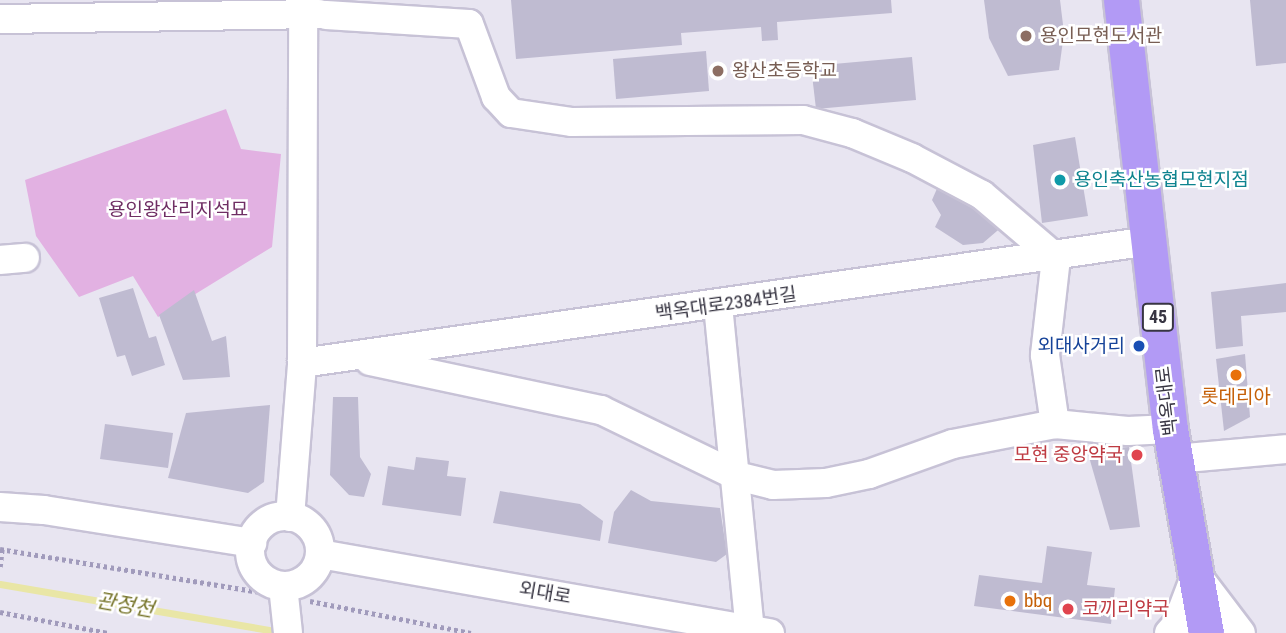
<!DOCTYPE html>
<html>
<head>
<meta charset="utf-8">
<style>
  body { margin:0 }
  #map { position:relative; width:1286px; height:633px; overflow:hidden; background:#e8e5f1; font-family:"Roboto Condensed","Noto Sans KR",sans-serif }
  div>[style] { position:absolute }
  .green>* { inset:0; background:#e2b1e2 }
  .stream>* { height:7px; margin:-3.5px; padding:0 3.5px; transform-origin:3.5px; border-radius:3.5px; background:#e9e6a6 }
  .building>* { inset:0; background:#bfbbd1 }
  .path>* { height:4.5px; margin-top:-2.25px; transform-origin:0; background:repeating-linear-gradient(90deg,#a19bbc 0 3.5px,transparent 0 7px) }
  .roads { filter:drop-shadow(2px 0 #c7c2d6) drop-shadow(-2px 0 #c7c2d6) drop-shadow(0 2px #c7c2d6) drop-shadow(0 -2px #c7c2d6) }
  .minor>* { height:28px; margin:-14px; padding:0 14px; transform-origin:14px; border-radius:14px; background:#fff }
  .minor>.ring { margin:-14px; padding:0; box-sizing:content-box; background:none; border:28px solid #fff; border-radius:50% }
  .major>* { height:35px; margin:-17.5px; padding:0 17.5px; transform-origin:17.5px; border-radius:17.5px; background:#b29af5 }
  .dots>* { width:19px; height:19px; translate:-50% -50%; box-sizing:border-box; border:4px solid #fff; border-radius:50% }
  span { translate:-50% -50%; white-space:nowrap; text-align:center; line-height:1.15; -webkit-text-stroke:5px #fff; paint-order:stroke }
  .shield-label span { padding:2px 5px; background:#fff; border:2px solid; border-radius:5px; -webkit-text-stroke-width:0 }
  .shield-label { font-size:18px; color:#373542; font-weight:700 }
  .education-label { font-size:19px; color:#785e54 }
  .left { translate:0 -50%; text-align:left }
  .culture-label { font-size:19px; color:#0d838f }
  .park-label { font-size:19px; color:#6f2e64 }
  .street-label { font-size:19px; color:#373542 }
  .transit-label { font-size:19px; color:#164399 }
  .right { translate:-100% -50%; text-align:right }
  .food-label { font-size:19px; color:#c56008 }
  .health-label { font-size:19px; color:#be3a42 }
  .water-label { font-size:21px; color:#78762c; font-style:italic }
</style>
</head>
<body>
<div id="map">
  <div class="green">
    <div style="clip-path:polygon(226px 109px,241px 149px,281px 154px,272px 247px,158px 317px,133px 276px,79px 297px,36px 236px,25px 180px)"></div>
  </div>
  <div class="stream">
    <div style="left:0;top:584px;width:286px;rotate:9.7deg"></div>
  </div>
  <div class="building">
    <div style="clip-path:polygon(511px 0,891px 0,892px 13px,777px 22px,778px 40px,762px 41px,761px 27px,681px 33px,682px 45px,516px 59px)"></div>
    <div style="clip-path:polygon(984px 0,1060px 0,1064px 33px,1059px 70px,1008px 76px,989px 38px)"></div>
    <div style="clip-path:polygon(1250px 0,1286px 0,1286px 63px,1256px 66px)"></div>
    <div style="clip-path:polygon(706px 51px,709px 91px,616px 99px,613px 59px)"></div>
    <div style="clip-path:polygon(912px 57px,916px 100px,816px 109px,811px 66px)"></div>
    <div style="clip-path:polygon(1075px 137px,1088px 216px,1042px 223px,1033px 145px)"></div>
    <div style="clip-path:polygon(939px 184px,1004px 225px,983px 243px,963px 245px,935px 227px,941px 215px,932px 200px)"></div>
    <div style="clip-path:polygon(1286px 283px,1286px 312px,1241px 316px,1243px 346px,1216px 349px,1211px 292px)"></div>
    <div style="clip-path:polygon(133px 288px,149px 338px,156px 336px,165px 365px,132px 376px,125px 355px,117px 357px,99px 298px)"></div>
    <div style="clip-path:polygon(194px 290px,212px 341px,226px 336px,230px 377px,183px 380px,159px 315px)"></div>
    <div style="clip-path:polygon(1245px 354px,1250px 417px,1224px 431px,1216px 359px)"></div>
    <div style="clip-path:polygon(333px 397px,358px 397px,360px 457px,371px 474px,364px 497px,349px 495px,330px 475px)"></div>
    <div style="clip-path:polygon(270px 405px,264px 482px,248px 493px,168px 478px,186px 413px)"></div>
    <div style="clip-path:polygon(105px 424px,173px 433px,168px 468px,100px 459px)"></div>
    <div style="clip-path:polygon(1129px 447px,1140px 527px,1110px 530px,1087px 450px)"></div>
    <div style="clip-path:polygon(416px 457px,449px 461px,447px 476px,466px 478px,461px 516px,382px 505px,388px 466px,414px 470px)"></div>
    <div style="clip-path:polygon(631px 490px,651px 501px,720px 508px,727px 554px,716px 562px,608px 543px,614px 512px)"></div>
    <div style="clip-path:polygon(500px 491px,580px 504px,603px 521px,600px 541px,493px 523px)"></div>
    <div style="clip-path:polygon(1047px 546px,1092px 552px,1087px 585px,1115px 588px,1111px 624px,974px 606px,979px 575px,1042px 583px)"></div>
  </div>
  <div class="path">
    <div style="left:0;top:549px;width:264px;rotate:9.4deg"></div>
    <div style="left:0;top:567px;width:18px;rotate:-84deg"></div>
    <div style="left:310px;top:601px;width:164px;rotate:11.2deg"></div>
    <div style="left:0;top:612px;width:110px;rotate:11deg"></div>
  </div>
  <div class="roads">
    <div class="minor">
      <div style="left:326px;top:15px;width:143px;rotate:3.6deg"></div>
      <div style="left:469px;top:24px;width:78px;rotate:69.7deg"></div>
      <div style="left:496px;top:97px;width:22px;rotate:47deg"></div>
      <div style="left:511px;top:113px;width:62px;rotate:8.4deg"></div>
      <div style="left:572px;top:122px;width:231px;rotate:-0.5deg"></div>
      <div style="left:803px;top:120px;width:51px;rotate:14.9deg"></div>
      <div style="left:852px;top:133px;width:65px;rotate:22.6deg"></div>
      <div style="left:912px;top:158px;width:79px;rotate:27.9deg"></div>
      <div style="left:982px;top:195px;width:97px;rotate:40.4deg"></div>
      <div style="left:1056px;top:258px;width:98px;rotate:96.5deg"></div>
      <div style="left:1045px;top:355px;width:70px;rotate:81.8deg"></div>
      <div style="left:0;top:19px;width:319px;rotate:-0.9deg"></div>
      <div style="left:0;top:260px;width:25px;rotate:-5deg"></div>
      <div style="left:718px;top:305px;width:327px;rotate:84.4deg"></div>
      <div style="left:370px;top:361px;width:236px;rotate:12deg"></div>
      <div style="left:601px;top:410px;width:151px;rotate:25.9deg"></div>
      <div style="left:737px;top:476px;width:37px;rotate:14deg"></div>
      <div style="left:773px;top:485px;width:53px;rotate:-2.2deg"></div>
      <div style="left:826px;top:483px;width:44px;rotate:-11.8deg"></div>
      <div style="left:869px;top:474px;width:89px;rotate:-19.7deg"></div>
      <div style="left:953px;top:444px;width:104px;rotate:-11.1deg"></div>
      <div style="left:1055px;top:424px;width:73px;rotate:5.5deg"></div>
      <div style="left:1128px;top:431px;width:42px;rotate:-2.7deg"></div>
      <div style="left:302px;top:363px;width:857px;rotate:-8.19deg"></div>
      <div style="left:1175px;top:459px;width:111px;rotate:-5.1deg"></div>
      <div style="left:0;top:507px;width:44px;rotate:3.9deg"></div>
      <div style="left:44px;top:510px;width:211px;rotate:9deg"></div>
      <div class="ring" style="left:250px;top:516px;width:42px;height:42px"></div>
      <div style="left:290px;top:517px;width:154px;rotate:-85.5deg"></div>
      <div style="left:302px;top:363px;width:363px;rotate:-89.8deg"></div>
      <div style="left:320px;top:554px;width:457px;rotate:10deg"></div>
      <div style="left:1196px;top:574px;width:74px;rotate:52.7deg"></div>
      <div style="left:283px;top:586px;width:47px;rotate:83.9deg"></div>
      <div style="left:1169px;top:633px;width:12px;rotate:-48deg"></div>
      <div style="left:1177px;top:624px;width:53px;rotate:-69.2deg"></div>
    </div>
    <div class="major">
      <div style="left:1121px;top:0;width:432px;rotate:83.5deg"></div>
      <div style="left:1170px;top:429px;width:207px;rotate:80deg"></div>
    </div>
  </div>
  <div class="dots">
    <div style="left:1026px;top:36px;background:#8d6e63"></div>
    <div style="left:718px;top:71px;background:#8d6e63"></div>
    <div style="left:1060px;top:180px;background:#0f9aa8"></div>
    <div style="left:1139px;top:346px;background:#1a4fb4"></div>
    <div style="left:1236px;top:375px;background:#e8710a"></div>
    <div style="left:1137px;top:455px;background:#e0444e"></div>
    <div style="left:1010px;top:601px;background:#e8710a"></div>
    <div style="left:1068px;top:609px;background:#e0444e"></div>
  </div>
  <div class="shield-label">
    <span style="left:1158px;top:317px">45</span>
  </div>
  <div class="education-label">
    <span class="left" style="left:1040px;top:36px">용인모현도서관</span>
    <span class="left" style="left:732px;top:71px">왕산초등학교</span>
  </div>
  <div class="culture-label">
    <span class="left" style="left:1074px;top:180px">용인축산농협모현지점</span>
  </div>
  <div class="park-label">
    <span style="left:178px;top:210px">용인왕산리지석묘</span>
  </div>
  <div class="street-label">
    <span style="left:726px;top:304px;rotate:-8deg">백옥대로2384번길</span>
    <span style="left:1167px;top:401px;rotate:-97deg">백옥대로</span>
    <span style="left:545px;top:593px;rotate:10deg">외대로</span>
  </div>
  <div class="transit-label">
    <span class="right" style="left:1125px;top:346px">외대사거리</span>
  </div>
  <div class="food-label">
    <span style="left:1236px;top:397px">롯데리아</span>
    <span class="left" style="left:1024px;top:601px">bbq</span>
  </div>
  <div class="health-label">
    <span class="right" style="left:1123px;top:455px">모현 중앙약국</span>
    <span class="left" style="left:1082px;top:609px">코끼리약국</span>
  </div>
  <div class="water-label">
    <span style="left:125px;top:605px;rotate:10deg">관정천</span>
  </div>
</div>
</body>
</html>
